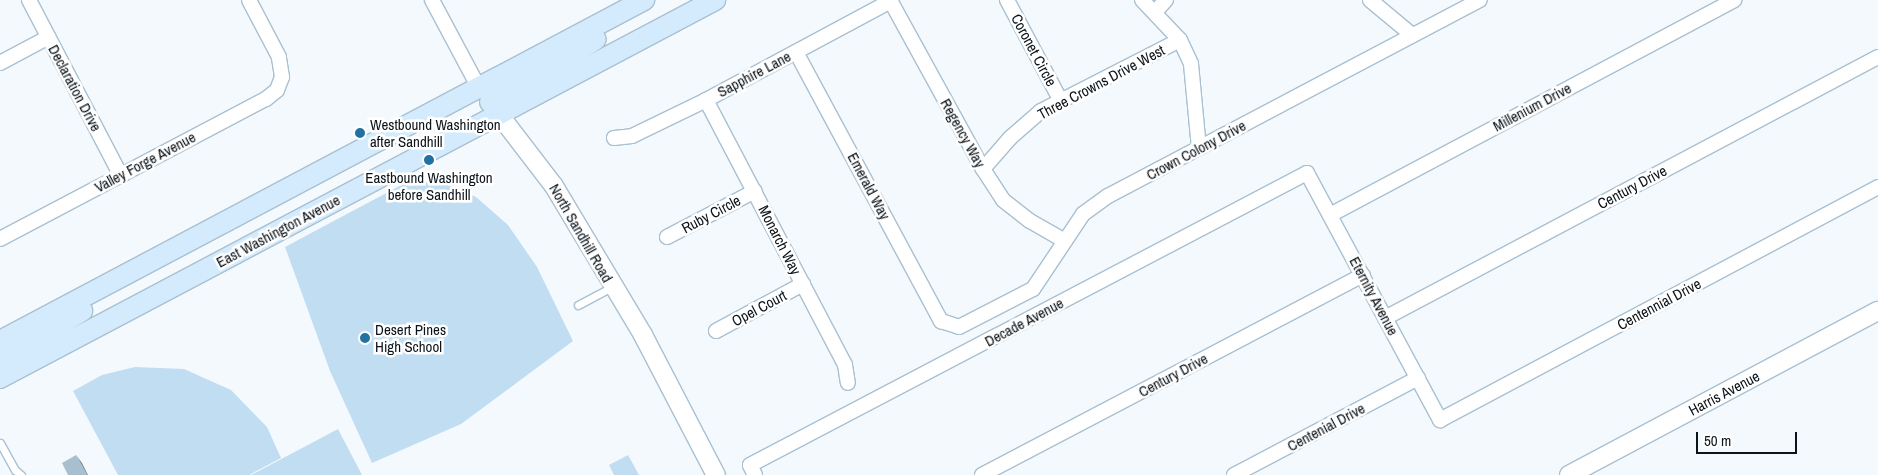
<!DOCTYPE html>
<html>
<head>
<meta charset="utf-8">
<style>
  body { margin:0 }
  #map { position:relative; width:1878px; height:475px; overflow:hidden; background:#f4f9fd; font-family:"Archivo Narrow",sans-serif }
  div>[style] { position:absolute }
  .green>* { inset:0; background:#c1ddf2 }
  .roads { filter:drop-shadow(1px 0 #a9c0d1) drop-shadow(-1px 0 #a9c0d1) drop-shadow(0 1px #a9c0d1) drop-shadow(0 -1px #a9c0d1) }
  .service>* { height:7px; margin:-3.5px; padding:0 3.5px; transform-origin:3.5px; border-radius:3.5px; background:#fff }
  .minor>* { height:14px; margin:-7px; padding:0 7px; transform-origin:7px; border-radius:7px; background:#fff }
  .tertiary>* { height:18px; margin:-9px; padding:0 9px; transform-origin:9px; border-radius:9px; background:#fff }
  .secondary>* { height:20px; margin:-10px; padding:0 10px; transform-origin:10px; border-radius:10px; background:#d3ebfc }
  .shaded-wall>* { inset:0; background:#768692 }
  .building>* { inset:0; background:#a8bfd0 }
  .dots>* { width:14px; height:14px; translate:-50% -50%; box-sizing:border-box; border:2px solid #fff; border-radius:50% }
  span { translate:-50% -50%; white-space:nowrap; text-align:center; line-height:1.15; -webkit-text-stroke:5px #fff; paint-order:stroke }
  .street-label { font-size:15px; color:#0c141a }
  .poi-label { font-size:15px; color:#0c141a }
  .left { translate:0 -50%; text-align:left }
  .scale { position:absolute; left:1696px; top:432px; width:101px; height:22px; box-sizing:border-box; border:2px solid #0c141a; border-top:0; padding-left:6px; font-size:15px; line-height:18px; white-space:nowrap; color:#0c141a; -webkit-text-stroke:4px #fff; paint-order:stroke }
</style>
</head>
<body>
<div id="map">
  <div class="green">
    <div style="clip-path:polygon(441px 182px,476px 197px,508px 225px,537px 267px,573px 341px,461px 424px,372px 463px,330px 371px,285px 247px,405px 183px)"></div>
    <div style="clip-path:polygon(135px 367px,184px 369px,231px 390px,267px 427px,281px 458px,249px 475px,118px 475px,73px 391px,102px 375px)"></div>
    <div style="clip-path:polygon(338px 429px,362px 475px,251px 475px)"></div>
    <div style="clip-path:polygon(628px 455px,639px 475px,614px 475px,609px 465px)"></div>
  </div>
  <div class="roads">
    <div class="service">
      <div style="left:578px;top:305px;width:38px;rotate:-28deg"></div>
      <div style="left:0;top:443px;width:31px;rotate:61deg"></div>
      <div style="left:15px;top:470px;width:8px;rotate:40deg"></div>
    </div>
    <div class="minor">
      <div style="left:29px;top:0;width:199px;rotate:62.4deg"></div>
      <div style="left:432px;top:0;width:100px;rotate:61.9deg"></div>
      <div style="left:890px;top:0;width:193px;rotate:61.2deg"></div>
      <div style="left:983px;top:169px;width:37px;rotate:57deg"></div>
      <div style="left:1003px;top:200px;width:34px;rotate:38deg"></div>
      <div style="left:1030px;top:221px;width:40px;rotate:29.7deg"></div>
      <div style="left:1007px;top:0;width:115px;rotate:61.9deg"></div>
      <div style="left:1142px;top:0;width:55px;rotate:46.5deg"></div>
      <div style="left:1180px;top:40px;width:26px;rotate:65deg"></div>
      <div style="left:1191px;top:64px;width:84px;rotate:84.6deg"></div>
      <div style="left:1370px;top:0;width:55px;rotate:39.8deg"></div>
      <div style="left:1156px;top:11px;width:15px;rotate:-48deg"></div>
      <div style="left:796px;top:52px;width:306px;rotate:61.7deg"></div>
      <div style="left:941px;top:321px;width:19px;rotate:18deg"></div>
      <div style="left:959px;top:327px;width:83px;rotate:-27.2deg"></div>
      <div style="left:1033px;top:289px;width:90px;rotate:-56.3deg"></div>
      <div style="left:1083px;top:214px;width:31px;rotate:-36deg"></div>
      <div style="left:1108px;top:196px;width:420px;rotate:-27.8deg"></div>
      <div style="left:0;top:63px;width:55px;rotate:-28deg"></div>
      <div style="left:706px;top:100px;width:299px;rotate:62.3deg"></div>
      <div style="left:845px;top:365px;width:18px;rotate:81deg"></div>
      <div style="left:614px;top:138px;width:18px;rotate:-6deg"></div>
      <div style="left:632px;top:136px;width:82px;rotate:-25.9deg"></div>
      <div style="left:706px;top:100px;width:210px;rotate:-28.2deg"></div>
      <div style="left:983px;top:169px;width:41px;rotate:-48.9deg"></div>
      <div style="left:1010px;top:138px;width:41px;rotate:-41.1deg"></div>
      <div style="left:1041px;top:111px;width:156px;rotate:-27.1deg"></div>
      <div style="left:1330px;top:215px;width:458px;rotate:-28deg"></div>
      <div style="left:667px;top:237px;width:99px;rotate:-27.6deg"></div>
      <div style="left:0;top:239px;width:301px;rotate:-27.8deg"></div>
      <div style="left:266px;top:99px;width:14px;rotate:-39deg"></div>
      <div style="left:277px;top:90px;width:14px;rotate:-69deg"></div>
      <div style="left:282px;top:77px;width:20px;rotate:-99deg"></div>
      <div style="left:279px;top:57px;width:64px;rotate:-117.8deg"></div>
      <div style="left:1385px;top:318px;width:558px;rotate:-27.9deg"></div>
      <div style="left:716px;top:331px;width:99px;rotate:-28.4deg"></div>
      <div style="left:755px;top:475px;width:11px;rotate:-117deg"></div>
      <div style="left:750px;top:465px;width:629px;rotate:-27.67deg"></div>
      <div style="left:1307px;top:173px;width:281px;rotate:61.7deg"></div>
      <div style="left:1440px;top:420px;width:496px;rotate:-28deg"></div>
      <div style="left:982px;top:475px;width:430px;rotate:-27.7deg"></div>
      <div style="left:1234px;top:475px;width:208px;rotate:-27.8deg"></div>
    </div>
    <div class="tertiary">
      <div style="left:491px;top:104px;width:103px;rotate:52.5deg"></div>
      <div style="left:554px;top:186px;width:174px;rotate:59.1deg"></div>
      <div style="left:643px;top:335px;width:158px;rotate:62.5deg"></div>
      <div style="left:1569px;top:475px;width:350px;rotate:-28deg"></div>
    </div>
    <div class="secondary">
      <div style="left:490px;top:102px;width:33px;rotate:-25deg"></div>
      <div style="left:520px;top:88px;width:90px;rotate:-32.8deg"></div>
      <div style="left:0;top:341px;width:729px;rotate:-27.9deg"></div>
      <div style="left:0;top:362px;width:97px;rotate:-31.9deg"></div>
      <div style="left:0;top:378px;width:809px;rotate:-27.86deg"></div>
    </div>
  </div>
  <div class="shaded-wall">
    <div style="clip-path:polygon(76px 455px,82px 463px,88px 475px,87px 475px)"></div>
  </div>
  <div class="building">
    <div style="clip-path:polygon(76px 455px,87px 475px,68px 475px,62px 463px)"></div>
  </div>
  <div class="dots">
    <div style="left:360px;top:133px;background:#2172a3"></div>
    <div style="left:429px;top:160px;background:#2172a3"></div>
    <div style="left:365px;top:338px;background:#2172a3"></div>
  </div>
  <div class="street-label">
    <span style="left:1034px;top:50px;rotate:62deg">Coronet Circle</span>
    <span style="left:754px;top:74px;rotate:-28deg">Sapphire Lane</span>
    <span style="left:1101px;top:82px;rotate:-28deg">Three Crowns Drive West</span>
    <span style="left:75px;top:88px;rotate:62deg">Declaration Drive</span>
    <span style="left:1532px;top:107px;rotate:-28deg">Millenium Drive</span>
    <span style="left:963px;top:133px;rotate:61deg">Regency Way</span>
    <span style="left:1196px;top:150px;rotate:-28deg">Crown Colony Drive</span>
    <span style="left:145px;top:162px;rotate:-28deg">Valley Forge Avenue</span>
    <span style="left:869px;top:186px;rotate:62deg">Emerald Way</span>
    <span style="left:1632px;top:187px;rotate:-28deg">Century Drive</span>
    <span style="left:711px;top:214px;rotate:-28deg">Ruby Circle</span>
    <span style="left:278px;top:231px;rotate:-28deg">East Washington Avenue</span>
    <span style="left:581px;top:233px;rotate:60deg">North Sandhill Road</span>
    <span style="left:780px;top:240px;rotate:63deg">Monarch Way</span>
    <span style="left:1374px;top:296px;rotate:62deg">Eternity Avenue</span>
    <span style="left:1659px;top:304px;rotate:-28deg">Centennial Drive</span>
    <span style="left:759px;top:308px;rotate:-28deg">Opel Court</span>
    <span style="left:1024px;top:322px;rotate:-28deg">Decade Avenue</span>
    <span style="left:1173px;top:375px;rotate:-28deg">Century Drive</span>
    <span style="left:1724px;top:393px;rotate:-28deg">Harris Avenue</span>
    <span style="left:1326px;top:427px;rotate:-28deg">Centenial Drive</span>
  </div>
  <div class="poi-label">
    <span class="left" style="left:370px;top:133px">Westbound Washington<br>after Sandhill</span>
    <span style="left:429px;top:186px">Eastbound Washington<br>before Sandhill</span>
    <span class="left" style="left:375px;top:338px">Desert Pines<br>High School</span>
  </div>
  <div class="scale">50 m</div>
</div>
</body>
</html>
